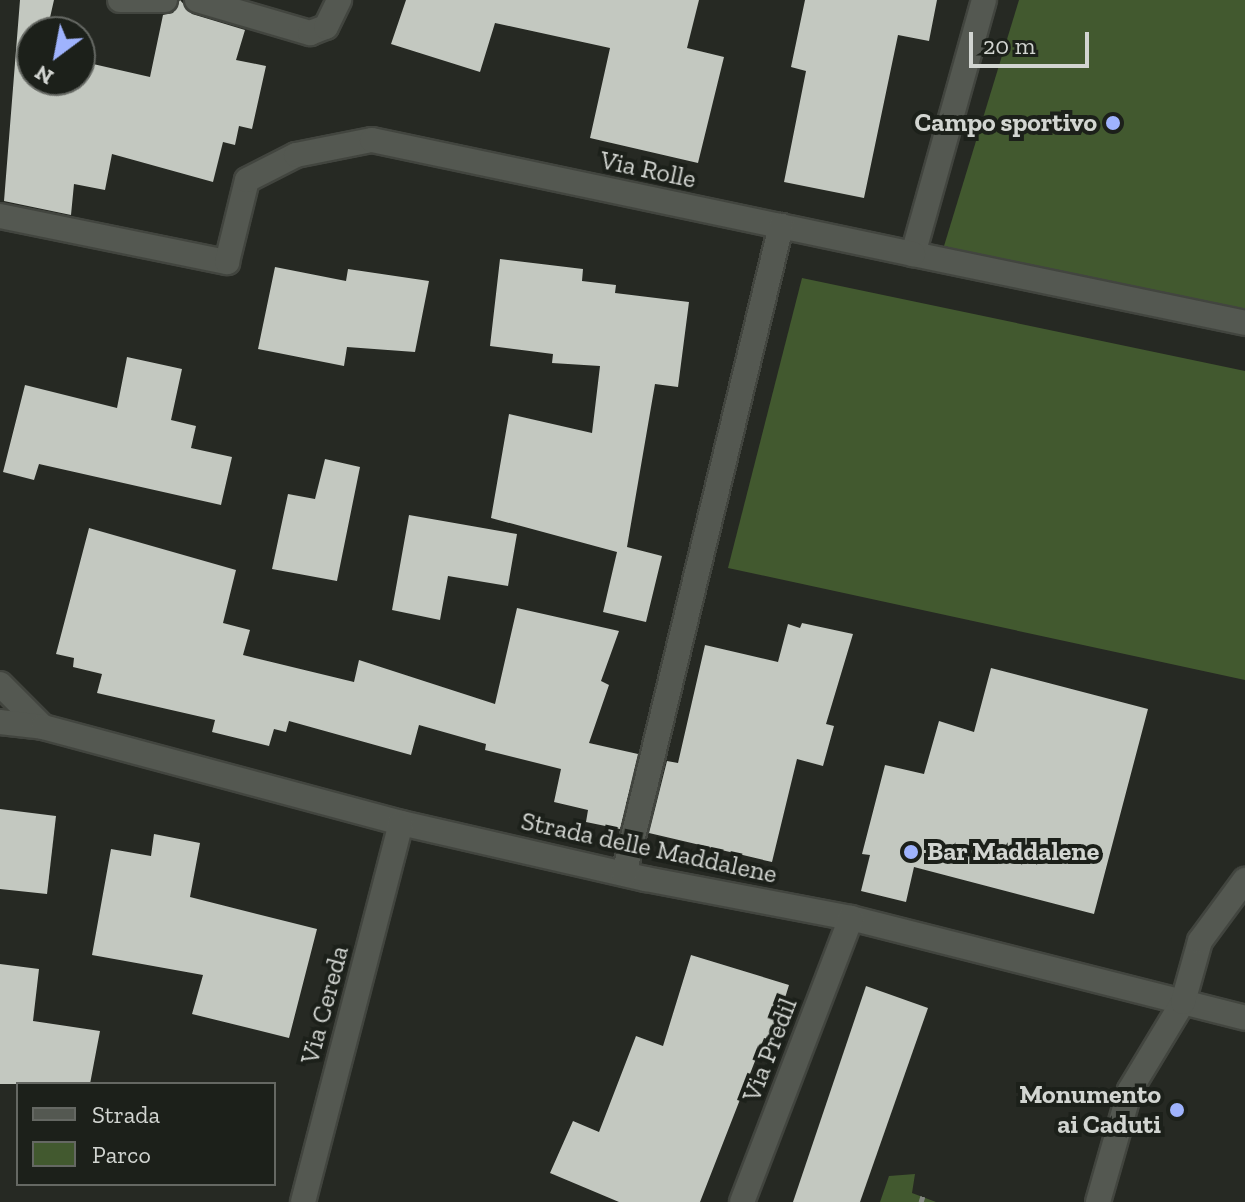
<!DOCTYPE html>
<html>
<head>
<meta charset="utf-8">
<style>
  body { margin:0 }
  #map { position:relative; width:1245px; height:1202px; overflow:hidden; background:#262923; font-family:"Zilla Slab",serif }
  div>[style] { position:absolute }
  .green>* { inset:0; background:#42592f }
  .building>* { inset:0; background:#c3c8c0 }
  .path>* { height:5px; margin-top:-2.5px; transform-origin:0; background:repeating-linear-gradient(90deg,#828580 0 6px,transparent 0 12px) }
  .roads { filter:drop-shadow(2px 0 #42453f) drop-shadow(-2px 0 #42453f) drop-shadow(0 2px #42453f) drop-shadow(0 -2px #42453f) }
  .minor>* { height:24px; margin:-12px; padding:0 12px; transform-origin:12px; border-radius:12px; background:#545851 }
  .dots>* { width:22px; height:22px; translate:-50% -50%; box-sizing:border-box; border:4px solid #1c201a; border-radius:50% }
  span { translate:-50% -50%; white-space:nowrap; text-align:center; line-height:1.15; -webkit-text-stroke:8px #1c201a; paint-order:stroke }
  .poi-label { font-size:26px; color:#d2d5d1; font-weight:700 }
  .right { translate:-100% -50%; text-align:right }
  .left { translate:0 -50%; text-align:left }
  .street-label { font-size:26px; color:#d2d5d1 }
  .legend { position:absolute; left:16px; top:1082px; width:260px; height:104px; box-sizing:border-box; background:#1c201a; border:2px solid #656863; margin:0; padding:10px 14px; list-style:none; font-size:24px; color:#d2d5d1 }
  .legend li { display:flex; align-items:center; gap:16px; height:40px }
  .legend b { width:40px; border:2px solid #656863 }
  .north { position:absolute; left:16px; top:16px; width:80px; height:80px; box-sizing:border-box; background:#1c201a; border:2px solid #656863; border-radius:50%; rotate:212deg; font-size:22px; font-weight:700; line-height:32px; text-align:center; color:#d2d5d1 }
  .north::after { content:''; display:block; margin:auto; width:28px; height:36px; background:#9fb3fd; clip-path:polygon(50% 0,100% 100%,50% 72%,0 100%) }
  .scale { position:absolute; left:969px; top:32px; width:120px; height:36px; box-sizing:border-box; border:4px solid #d2d5d1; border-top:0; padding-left:10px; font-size:24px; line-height:28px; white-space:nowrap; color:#d2d5d1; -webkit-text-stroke:6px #1c201a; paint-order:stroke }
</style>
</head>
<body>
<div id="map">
  <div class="green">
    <div style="clip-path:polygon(1019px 0,1245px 0,1245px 319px,944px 246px)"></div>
    <div style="clip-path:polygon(802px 278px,1245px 371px,1245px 680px,728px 568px)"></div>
    <div style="clip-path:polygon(915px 1174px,912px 1193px,936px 1202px,880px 1202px,889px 1176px)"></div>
  </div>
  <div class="building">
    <div style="clip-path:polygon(20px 0,54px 0,49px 22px,65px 26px,64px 32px,32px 32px,32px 80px,80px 80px,80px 61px,150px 77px,163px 15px,173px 13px,180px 0,192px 14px,245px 30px,236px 60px,266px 66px,252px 129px,239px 126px,235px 145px,223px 142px,213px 182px,112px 154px,105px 190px,74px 184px,71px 215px,4px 201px)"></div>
    <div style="clip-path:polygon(406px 0,699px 0,687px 48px,724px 57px,698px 163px,590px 138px,610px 48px,495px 23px,480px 72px,391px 44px)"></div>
    <div style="clip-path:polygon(805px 0,937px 0,929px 41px,898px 35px,864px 198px,784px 182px,806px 71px,791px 67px)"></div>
    <div style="clip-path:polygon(500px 259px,583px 269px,582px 281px,616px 285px,615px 293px,689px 302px,678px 387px,655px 384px,627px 547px,662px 556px,646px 622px,603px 612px,617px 552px,491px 518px,509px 414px,592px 433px,600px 366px,552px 363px,553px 354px,490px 346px)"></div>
    <div style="clip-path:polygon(275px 267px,346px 281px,348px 269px,429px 281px,415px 352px,347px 347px,344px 366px,258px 349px)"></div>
    <div style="clip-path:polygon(127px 357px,182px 369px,171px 420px,196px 426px,191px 448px,232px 457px,221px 505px,39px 464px,34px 480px,3px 472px,25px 385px,117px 408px)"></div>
    <div style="clip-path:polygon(325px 459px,360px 467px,337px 581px,272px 569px,288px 494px,315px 499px)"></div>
    <div style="clip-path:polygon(409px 515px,517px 534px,508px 586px,448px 576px,440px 620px,392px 610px)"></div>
    <div style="clip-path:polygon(89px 528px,236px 570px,223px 623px,250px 630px,243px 655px,354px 682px,359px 660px,495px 704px,517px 608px,619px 631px,601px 681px,609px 685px,589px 743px,638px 754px,620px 829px,586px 822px,588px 810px,554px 802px,561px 769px,485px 750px,486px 744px,419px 725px,411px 755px,289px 721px,286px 732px,274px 729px,269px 746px,212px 732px,215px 720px,97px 693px,102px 674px,73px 667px,74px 658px,56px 654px)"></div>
    <div style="clip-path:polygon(802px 623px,853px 634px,826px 724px,834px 726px,823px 766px,797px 759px,772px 862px,649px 833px,667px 761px,678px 763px,705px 645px,778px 662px,788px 624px,800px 628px)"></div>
    <div style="clip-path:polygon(991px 668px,1148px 709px,1094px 914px,914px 867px,906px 902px,861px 891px,870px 855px,862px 854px,885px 765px,924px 774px,939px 721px,974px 732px)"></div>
    <div style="clip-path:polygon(0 809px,56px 816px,47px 894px,0 889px)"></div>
    <div style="clip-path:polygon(154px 834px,200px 843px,190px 897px,317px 929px,289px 1038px,192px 1014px,203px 975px,92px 955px,111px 849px,151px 856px)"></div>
    <div style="clip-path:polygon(691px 955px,789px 985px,772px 1040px,764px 1038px,700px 1202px,619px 1202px,550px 1173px,573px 1121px,599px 1132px,636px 1036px,663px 1046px)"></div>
    <div style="clip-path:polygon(0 964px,39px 969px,33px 1021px,100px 1031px,90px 1084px,0 1084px)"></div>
    <div style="clip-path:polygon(866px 986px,928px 1008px,860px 1202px,793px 1202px)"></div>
  </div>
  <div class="path">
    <div style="left:921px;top:1202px;width:6px;rotate:-72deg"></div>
  </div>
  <div class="roads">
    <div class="minor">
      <div style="left:120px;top:0;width:45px"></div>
      <div style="left:197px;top:0;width:118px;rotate:16.3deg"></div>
      <div style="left:310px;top:33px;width:17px;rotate:-21deg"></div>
      <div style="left:326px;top:27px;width:30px;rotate:-64deg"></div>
      <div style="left:984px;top:0;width:264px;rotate:105.6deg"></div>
      <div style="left:913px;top:254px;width:339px;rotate:11.7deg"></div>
      <div style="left:0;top:216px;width:232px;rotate:11.5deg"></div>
      <div style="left:227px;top:262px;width:84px;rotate:-76.3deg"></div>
      <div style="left:247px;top:180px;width:55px;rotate:-27deg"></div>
      <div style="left:296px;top:155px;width:77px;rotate:-11.2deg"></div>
      <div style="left:372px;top:140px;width:553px;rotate:11.9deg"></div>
      <div style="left:0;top:684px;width:61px;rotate:45deg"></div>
      <div style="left:0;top:722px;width:43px;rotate:6.6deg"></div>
      <div style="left:43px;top:727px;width:371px;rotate:15deg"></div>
      <div style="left:401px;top:823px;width:251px;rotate:12.9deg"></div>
      <div style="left:646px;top:879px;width:209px;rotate:10.8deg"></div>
      <div style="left:851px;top:918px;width:406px;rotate:14.2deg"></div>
      <div style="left:624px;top:874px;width:667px;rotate:-76.38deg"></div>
      <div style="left:303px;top:1202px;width:391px;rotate:-75.5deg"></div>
      <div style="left:742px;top:1202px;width:304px;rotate:-69deg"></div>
      <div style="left:1098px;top:1202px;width:116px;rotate:-74.1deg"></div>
      <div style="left:1130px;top:1090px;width:103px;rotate:-58.9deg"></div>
      <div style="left:1183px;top:1002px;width:63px;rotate:-74.4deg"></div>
      <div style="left:1200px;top:941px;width:76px;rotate:-53.6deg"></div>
    </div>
  </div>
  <div class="dots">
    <div style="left:1113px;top:123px;background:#9fb3fd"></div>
    <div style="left:911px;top:852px;background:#9fb3fd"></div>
    <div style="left:1177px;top:1110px;background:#9fb3fd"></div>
  </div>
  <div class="poi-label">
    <span class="right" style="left:1097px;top:123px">Campo sportivo</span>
    <span class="left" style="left:927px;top:852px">Bar Maddalene</span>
    <span class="right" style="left:1161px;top:1110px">Monumento<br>ai Caduti</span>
  </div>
  <div class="street-label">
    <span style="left:648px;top:170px;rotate:12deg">Via Rolle</span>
    <span style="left:649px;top:848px;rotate:12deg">Strada delle Maddalene</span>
    <span style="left:325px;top:1005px;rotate:-75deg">Via Cereda</span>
    <span style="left:770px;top:1050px;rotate:-69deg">Via Predil</span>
  </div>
  <ul class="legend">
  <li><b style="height:10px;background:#545851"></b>Strada</li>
  <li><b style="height:22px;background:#42592f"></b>Parco</li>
  </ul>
  <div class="north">N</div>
  <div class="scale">20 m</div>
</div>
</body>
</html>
